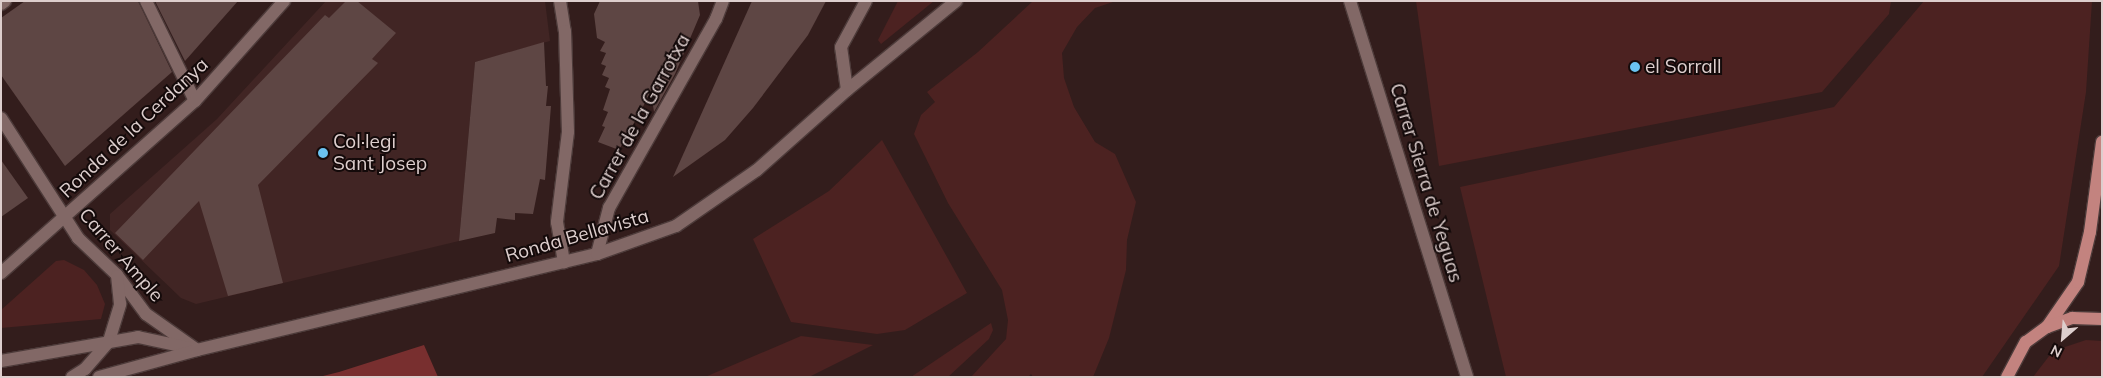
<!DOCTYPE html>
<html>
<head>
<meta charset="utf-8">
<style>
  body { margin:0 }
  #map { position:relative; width:2103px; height:378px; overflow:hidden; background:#331d1c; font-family:Mulish,sans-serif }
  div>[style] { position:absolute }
  .built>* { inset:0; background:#412524 }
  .green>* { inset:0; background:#4c2221 }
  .forest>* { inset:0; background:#782f2f }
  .building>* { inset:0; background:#5e4644 }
  .roads { filter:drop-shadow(1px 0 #4d3b3a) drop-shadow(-1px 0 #4d3b3a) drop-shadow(0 1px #4d3b3a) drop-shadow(0 -1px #4d3b3a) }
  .minor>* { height:12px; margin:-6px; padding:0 6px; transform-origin:6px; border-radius:6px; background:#826866 }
  .tertiary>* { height:12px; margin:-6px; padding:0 6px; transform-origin:6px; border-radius:6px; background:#826866 }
  .primary>* { height:12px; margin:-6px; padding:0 6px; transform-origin:6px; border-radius:6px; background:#c3837f }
  .dots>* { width:14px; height:14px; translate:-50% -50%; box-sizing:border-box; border:2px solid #140a0a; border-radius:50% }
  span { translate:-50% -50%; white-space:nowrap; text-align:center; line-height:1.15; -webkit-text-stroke:4px #140a0a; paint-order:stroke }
  .poi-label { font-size:19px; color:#ddcecd }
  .left { translate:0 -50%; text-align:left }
  .street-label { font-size:19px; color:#ddcecd }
  .frame { position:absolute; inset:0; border:2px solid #ddcecd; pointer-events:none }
  .north { position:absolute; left:2038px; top:313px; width:50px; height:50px; -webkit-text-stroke:4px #140a0a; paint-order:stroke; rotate:207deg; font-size:14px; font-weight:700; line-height:20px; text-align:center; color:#ddcecd }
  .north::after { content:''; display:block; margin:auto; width:18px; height:22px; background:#ddcecd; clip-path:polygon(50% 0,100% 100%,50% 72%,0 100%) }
</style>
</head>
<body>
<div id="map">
  <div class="built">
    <div style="clip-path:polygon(326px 1px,545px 1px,550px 41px,475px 62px,459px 241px,196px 304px,181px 298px,110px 230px,110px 214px,217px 119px)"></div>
  </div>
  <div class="green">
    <div style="clip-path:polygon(898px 1px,934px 1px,881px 44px,878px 40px)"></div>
    <div style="clip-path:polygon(1033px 1px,1116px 1px,1095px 8px,1077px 27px,1062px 53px,1064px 78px,1074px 107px,1095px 142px,1115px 154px,1136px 202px,1127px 240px,1126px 270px,1109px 338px,1093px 377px,1033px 377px,1031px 374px,1028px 377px,971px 377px,1006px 339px,1008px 320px,1002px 290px,948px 203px,914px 134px,921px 115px,935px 102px,927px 92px,978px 52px)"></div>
    <div style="clip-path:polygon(1416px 1px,1891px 1px,1889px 14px,1822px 92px,1439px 166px)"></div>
    <div style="clip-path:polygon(1924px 1px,2092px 1px,2086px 92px,2059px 266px,1982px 377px,1506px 377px,1460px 187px,1834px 107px)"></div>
    <div style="clip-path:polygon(882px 140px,967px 293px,905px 330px,877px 334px,791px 322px,753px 239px,829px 191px)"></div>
    <div style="clip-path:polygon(64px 260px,84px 270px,97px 285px,105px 304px,101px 319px,1px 328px,1px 310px,56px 261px)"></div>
    <div style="clip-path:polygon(991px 323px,993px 330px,989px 339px,948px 377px,911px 377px)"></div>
    <div style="clip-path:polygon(801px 336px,873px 345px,809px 377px,705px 377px)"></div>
    <div style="clip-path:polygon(2086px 340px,2102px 341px,2102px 377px,2033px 377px,2053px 351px)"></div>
  </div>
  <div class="forest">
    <div style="clip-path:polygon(424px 345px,438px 377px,319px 377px,339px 372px)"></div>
  </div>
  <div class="building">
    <div style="clip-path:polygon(25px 1px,138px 1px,172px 72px,65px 166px,1px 75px,1px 18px)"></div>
    <div style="clip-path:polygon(155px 1px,238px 1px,185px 61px)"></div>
    <div style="clip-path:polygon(346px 1px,357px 1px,396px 33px,372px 59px,378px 63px,258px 185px,283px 283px,228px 296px,199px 201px,143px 260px,115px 233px,325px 15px,329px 18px)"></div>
    <div style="clip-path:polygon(600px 1px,698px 1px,700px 15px,675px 74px,654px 112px,651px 92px,619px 150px,598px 142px,605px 127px,602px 126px,608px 112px,603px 110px,610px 89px,605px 87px,609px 78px,602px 75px,606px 66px,601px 64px,606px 53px,600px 51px,605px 42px,597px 38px,594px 14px)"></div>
    <div style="clip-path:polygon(752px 1px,826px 1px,808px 35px,753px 108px,725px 140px,673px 177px)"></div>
    <div style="clip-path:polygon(544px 42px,546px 86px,548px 86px,546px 106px,551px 106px,545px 180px,540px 179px,533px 214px,515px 213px,515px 220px,497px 218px,495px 233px,459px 241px,475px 62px)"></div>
    <div style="clip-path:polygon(1px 160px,28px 198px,1px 217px)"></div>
  </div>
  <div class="roads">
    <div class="minor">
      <div style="left:146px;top:1px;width:111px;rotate:63.9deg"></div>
      <div style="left:560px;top:1px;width:30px;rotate:81deg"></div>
      <div style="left:565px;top:31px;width:101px;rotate:88.3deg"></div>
      <div style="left:568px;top:132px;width:91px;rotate:97deg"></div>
      <div style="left:557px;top:222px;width:41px;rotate:80.1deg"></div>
      <div style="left:1px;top:4px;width:5px;rotate:-37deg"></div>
      <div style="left:847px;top:90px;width:43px;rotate:-97.9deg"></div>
      <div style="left:841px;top:47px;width:52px;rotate:-61.5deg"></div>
      <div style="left:1px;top:118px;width:143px;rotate:57.3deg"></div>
      <div style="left:78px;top:238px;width:54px;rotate:43.5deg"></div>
      <div style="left:117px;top:275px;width:49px;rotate:53.4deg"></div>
      <div style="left:146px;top:314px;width:62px;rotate:35.2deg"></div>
      <div style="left:597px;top:254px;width:48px;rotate:-75.4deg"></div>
      <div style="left:609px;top:208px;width:217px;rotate:-60.5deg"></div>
      <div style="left:716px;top:19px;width:19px;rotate:-69deg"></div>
      <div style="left:1px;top:273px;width:259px;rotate:-41.6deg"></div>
      <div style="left:195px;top:101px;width:134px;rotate:-48.3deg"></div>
      <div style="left:109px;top:341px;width:39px;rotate:-73deg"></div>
      <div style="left:120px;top:304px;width:28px;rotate:-96deg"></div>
    </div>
    <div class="tertiary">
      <div style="left:1350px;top:1px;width:394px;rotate:72.7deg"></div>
      <div style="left:1px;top:361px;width:139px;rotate:-9.9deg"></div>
      <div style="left:138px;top:337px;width:57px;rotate:12.1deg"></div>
      <div style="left:72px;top:377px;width:15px;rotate:-32deg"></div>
      <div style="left:85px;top:369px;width:37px;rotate:-49deg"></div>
      <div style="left:99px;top:377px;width:102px;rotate:-15.4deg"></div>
      <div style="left:197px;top:350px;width:411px;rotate:-13.5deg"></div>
      <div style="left:597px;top:254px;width:84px;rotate:-19.5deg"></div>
      <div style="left:676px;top:226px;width:98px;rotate:-34.7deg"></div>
      <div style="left:757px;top:170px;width:120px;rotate:-41.6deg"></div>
      <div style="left:847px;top:90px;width:141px;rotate:-39.2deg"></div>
    </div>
    <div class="primary">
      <div style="left:2047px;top:327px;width:55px;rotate:-55.4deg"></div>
      <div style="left:2078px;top:282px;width:51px;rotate:-76.5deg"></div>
      <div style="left:2090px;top:232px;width:91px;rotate:-82.4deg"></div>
      <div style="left:2007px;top:377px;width:40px;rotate:-62deg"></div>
      <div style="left:2026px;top:342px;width:26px;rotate:-36deg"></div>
      <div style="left:2047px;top:327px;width:27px;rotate:-20deg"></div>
      <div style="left:2072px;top:318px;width:30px;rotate:2deg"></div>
    </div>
  </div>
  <div class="dots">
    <div style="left:1635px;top:67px;background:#6ac3f1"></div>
    <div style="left:323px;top:153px;background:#6ac3f1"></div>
  </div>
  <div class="poi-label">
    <span class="left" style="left:1645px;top:67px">el Sorrall</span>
    <span class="left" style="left:333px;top:153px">Col·legi<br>Sant Josep</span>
  </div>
  <div class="street-label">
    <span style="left:640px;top:117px;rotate:-61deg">Carrer de la Garrotxa</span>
    <span style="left:134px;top:128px;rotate:-43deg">Ronda de la Cerdanya</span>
    <span style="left:1426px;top:183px;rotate:73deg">Carrer Sierra de Yeguas</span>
    <span style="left:577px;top:236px;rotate:-16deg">Ronda Bellavista</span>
    <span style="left:121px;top:255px;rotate:49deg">Carrer Ample</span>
  </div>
  <div class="frame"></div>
  <div class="north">N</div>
</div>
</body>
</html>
